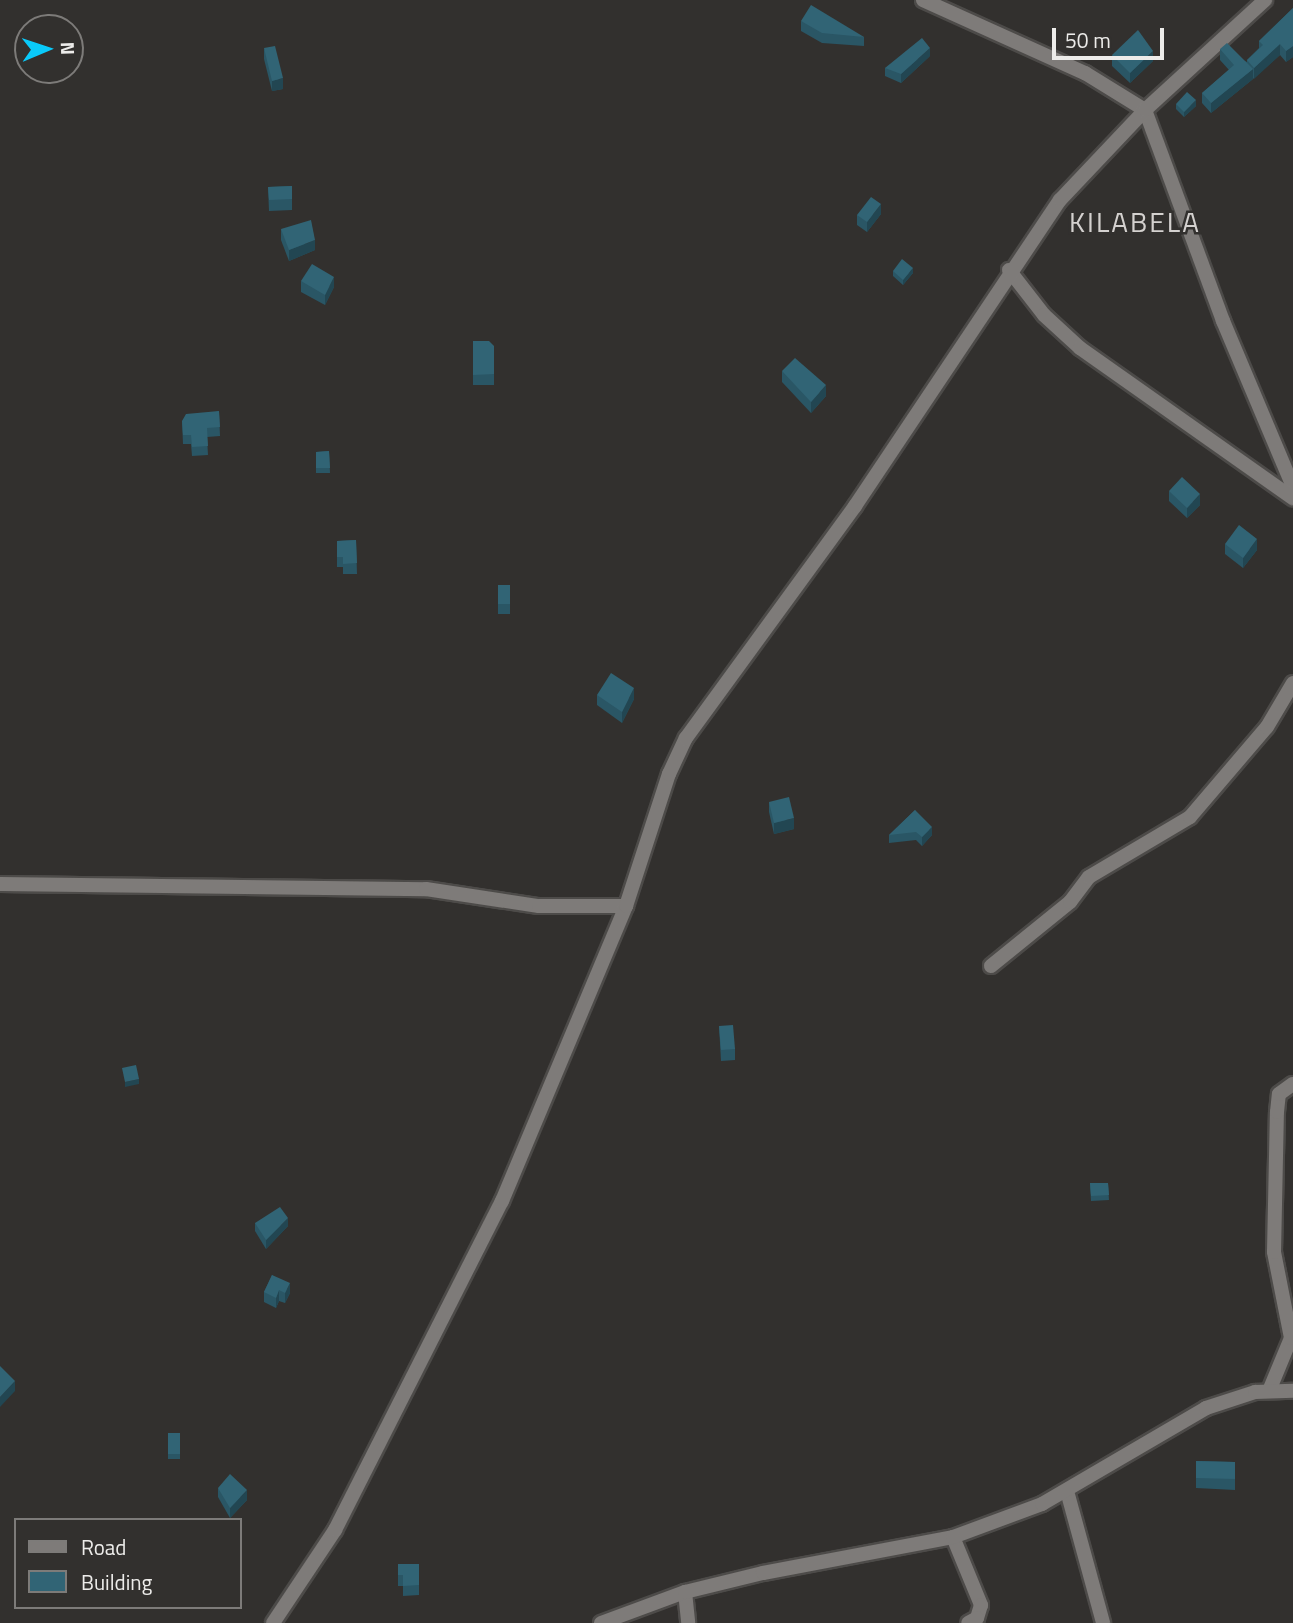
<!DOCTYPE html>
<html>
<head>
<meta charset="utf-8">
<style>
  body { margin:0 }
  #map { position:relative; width:1293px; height:1623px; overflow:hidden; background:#32302e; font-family:"Titillium Web",sans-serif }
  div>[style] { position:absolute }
  .roads { filter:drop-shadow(2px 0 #4d4b49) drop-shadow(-2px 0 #4d4b49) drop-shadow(0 2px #4d4b49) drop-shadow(0 -2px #4d4b49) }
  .street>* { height:14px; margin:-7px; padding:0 7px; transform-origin:7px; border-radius:7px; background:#7e7b79 }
  .wall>* { inset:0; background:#2a5665 }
  .shaded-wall>* { inset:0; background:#224652 }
  .building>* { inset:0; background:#316475 }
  span { translate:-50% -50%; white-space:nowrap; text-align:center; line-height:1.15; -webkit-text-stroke:5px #32302e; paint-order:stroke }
  .quarter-label { font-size:28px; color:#d4d1cf; letter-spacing:2px }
  .legend { position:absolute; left:14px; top:1518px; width:228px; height:91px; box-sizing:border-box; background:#32302e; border:2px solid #7d7b79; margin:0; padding:9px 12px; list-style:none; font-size:21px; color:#edecea }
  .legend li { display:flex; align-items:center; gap:14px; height:35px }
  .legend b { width:35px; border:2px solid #7d7b79 }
  .north { position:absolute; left:14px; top:14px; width:70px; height:70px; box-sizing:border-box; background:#32302e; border:2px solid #7d7b79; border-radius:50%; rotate:88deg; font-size:19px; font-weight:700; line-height:28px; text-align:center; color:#edecea }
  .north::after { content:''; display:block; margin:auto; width:24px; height:32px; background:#0acafa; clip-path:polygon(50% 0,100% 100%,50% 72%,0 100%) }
  .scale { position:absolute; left:1052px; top:28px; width:112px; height:32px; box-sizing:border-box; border:4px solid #edecea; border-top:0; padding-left:9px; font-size:21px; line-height:24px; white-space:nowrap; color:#edecea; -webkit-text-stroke:5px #32302e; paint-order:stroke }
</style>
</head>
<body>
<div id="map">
  <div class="roads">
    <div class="street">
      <div style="left:923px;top:0;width:178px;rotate:24.3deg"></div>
      <div style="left:1085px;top:73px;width:70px;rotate:31.7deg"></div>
      <div style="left:1145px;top:110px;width:225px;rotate:69.7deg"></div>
      <div style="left:1223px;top:321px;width:180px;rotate:67.1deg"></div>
      <div style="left:1009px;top:270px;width:57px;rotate:52.1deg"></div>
      <div style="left:1044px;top:315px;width:49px;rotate:42.5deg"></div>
      <div style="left:1080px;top:348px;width:261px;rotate:35.2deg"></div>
      <div style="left:0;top:884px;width:426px;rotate:0.7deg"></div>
      <div style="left:426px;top:889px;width:114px;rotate:8.6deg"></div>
      <div style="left:539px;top:906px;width:87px"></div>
      <div style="left:991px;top:966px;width:102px;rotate:-39deg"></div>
      <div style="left:1070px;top:902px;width:31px;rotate:-53deg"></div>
      <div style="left:1089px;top:877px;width:117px;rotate:-30.7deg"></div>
      <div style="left:1190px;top:817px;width:118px;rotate:-49.5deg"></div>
      <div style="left:1267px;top:727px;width:51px;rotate:-59.4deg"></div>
      <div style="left:1269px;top:1391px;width:57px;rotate:-67.5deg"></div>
      <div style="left:1291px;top:1338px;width:88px;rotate:-101.2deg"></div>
      <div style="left:1274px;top:1252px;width:140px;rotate:-88.8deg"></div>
      <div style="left:1277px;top:1112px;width:18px;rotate:-84deg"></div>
      <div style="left:1279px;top:1094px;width:17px;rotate:-36deg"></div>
      <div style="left:1067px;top:1491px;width:137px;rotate:74.7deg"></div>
      <div style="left:953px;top:1537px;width:74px;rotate:67.6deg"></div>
      <div style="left:981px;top:1605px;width:14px;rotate:107deg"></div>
      <div style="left:977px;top:1618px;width:10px;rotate:151deg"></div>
      <div style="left:685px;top:1592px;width:31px;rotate:84deg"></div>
      <div style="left:273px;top:1623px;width:112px;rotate:-56.3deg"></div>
      <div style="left:335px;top:1530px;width:369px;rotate:-63.1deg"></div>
      <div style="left:502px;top:1201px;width:320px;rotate:-67.2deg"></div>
      <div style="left:626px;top:906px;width:139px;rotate:-72deg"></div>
      <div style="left:669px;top:774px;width:40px;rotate:-65deg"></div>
      <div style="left:686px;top:738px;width:287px;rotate:-53.9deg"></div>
      <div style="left:855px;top:506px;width:368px;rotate:-56.2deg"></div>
      <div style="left:1060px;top:200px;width:124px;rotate:-46.6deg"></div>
      <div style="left:1145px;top:110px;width:163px;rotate:-42.5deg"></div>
      <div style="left:601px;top:1623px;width:90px;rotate:-20.3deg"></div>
      <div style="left:685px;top:1592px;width:80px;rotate:-13.7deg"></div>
      <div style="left:763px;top:1573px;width:193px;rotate:-10.7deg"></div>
      <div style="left:953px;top:1537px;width:95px;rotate:-20.3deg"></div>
      <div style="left:1042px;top:1504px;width:190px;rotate:-30.3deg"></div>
      <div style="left:1206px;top:1408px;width:52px;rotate:-18.1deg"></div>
      <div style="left:1255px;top:1392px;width:38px;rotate:-2deg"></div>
    </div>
  </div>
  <div class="wall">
    <div style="clip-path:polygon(1293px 8px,1293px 57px,1286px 62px,1280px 55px,1253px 79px,1211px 113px,1202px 103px,1202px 93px,1229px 70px,1220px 60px,1220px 49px,1247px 62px,1247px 60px,1259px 48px,1259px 41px)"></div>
    <div style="clip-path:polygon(801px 21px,864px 37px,864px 46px,822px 43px,801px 31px)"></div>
    <div style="clip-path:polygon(264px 48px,283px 89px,272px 91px,264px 59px)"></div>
    <div style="clip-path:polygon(1112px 55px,1153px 61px,1130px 83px,1112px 66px)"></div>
    <div style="clip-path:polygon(930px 56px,901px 83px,885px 76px,885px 68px)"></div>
    <div style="clip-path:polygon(1176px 104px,1196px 106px,1184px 117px,1176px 109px)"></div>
    <div style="clip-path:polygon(292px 186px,292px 210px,269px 211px,268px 187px)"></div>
    <div style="clip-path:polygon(881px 214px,867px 232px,857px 225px,857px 215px)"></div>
    <div style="clip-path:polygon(281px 229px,315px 250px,289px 261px,281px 240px)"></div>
    <div style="clip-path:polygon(893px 271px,913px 273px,903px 285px,893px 276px)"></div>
    <div style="clip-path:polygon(301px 281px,334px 287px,325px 305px,301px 292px)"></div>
    <div style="clip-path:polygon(473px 341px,494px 346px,494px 385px,473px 385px)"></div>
    <div style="clip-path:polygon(782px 371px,826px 396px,811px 413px,782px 382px)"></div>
    <div style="clip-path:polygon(219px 411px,220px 436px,207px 437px,208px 455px,192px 456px,191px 444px,183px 444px,182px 421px)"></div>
    <div style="clip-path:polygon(329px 451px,330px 473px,316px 473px,316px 452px)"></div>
    <div style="clip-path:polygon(1169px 491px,1200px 505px,1187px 518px,1169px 501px)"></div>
    <div style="clip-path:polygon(356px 540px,357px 574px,343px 574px,343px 567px,337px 567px,337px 541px)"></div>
    <div style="clip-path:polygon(1225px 544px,1257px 550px,1243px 568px,1225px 554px)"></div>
    <div style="clip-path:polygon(498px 585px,510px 585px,510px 614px,498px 614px)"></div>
    <div style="clip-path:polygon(597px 695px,634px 699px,622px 723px,597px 705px)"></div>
    <div style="clip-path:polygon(769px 802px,794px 829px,774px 834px,769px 812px)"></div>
    <div style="clip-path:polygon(915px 810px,932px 835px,922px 846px,916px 840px,889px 843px,889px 835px)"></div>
    <div style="clip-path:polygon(719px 1026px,735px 1049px,735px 1060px,721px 1061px)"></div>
    <div style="clip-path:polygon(1090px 1183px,1108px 1183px,1109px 1200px,1091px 1201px)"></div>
    <div style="clip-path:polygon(255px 1223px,288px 1226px,266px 1249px,255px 1231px)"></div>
    <div style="clip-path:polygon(272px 1275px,290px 1293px,285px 1303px,279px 1301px,276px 1308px,264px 1302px,264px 1292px)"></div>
    <div style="clip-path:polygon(168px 1433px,180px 1433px,180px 1459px,168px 1459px)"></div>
    <div style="clip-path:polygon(1196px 1461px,1235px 1462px,1235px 1490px,1196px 1488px)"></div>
    <div style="clip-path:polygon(218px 1488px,247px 1500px,230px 1518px,218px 1497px)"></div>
    <div style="clip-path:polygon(398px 1564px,419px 1564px,419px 1595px,403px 1596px,403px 1586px,398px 1586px)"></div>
  </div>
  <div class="shaded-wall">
    <div style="clip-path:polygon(1280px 44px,1280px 55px,1254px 79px,1254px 68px)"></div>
    <div style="clip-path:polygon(1293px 46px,1293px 57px,1286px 62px,1286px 51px)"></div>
    <div style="clip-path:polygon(930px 48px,930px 56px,901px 83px,901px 74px)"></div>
    <div style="clip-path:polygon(1153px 51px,1153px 61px,1130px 83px,1130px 73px)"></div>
    <div style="clip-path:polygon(1253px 69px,1253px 79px,1211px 113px,1211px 103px)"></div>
    <div style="clip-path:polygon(283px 78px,283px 89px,272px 91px,272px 81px)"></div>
    <div style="clip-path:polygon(1196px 100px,1196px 106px,1184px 117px,1184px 112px)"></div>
    <div style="clip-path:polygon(881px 204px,881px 214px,867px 232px,867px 222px)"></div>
    <div style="clip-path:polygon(315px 240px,315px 250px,289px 261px,289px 250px)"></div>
    <div style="clip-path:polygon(913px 268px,913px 273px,903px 285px,903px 280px)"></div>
    <div style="clip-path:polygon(334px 277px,334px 287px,325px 305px,325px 295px)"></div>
    <div style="clip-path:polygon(826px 385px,826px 396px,811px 413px,811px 402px)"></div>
    <div style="clip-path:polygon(1200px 494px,1200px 505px,1187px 518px,1187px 508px)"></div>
    <div style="clip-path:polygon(1257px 539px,1257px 550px,1243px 568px,1243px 558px)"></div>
    <div style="clip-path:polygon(634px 688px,634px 699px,622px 723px,622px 712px)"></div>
    <div style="clip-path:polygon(794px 818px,794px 829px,774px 834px,774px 823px)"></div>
    <div style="clip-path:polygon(932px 827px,932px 835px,922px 846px,922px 837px)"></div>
    <div style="clip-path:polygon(139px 1079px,139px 1084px,125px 1087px,125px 1082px)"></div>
    <div style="clip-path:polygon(288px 1218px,288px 1226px,266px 1249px,266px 1240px)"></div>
    <div style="clip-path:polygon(290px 1283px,290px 1293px,285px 1303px,285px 1293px)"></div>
    <div style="clip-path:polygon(279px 1290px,279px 1301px,276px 1308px,276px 1298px)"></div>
    <div style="clip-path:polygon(15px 1381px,15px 1391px,0 1407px,0 1397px)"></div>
    <div style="clip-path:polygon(247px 1490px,247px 1500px,230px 1518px,230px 1508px)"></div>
  </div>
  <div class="building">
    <div style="clip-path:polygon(811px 5px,864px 37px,822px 33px,801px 21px)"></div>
    <div style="clip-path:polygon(1293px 8px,1293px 46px,1286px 51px,1280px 44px,1254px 68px,1247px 60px,1263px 45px,1259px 41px)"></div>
    <div style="clip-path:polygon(1138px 30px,1153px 51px,1130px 73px,1112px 55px)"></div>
    <div style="clip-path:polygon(922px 38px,930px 48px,901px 74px,885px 68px)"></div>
    <div style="clip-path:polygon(1227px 43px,1253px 69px,1211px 103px,1202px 93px,1234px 65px,1220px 49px)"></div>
    <div style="clip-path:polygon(275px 46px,283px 78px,272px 81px,264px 48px)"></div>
    <div style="clip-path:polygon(1187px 92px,1196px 100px,1184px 112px,1176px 104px)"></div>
    <div style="clip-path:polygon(292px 186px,292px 199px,269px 200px,268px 187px)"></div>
    <div style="clip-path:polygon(871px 197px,881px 204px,867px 222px,857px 215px)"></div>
    <div style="clip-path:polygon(311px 220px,315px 240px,289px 250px,281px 229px)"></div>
    <div style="clip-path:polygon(902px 259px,913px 268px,903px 280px,893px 271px)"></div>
    <div style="clip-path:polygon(312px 264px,334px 277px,325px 295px,301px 281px)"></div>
    <div style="clip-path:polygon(473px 341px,489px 341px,494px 346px,494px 374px,473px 375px)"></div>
    <div style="clip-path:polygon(795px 358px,826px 385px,811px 402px,782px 371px)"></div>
    <div style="clip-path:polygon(219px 411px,220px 427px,207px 428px,208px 446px,192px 447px,191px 435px,183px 435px,182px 421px,186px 414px)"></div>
    <div style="clip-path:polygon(329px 451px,330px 468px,316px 468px,316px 452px)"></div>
    <div style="clip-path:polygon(1182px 477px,1200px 494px,1187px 508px,1169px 491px)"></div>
    <div style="clip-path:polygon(1239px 525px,1257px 539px,1243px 558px,1225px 544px)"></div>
    <div style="clip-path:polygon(356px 540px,357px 563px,343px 564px,343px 557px,337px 557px,337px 541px)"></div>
    <div style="clip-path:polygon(498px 585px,510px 585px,510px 604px,498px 604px)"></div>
    <div style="clip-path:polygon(611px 673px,634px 688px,622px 712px,597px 695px)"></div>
    <div style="clip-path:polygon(789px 797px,794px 818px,774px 823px,769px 802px)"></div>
    <div style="clip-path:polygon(915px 810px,932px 827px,922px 837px,916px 832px,889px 835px)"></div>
    <div style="clip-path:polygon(733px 1025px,735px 1049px,721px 1050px,719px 1026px)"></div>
    <div style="clip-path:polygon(136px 1065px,139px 1079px,125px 1082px,122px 1068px)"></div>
    <div style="clip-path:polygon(1090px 1183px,1108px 1183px,1109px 1195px,1091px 1196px)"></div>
    <div style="clip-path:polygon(280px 1207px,288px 1218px,266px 1240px,255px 1223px)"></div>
    <div style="clip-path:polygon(272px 1275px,290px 1283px,285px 1293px,279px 1290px,276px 1298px,264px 1292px)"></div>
    <div style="clip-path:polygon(0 1366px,15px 1381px,0 1397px)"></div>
    <div style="clip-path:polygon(168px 1433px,180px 1433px,180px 1454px,168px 1454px)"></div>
    <div style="clip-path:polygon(1196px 1461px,1235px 1462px,1235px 1479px,1196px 1478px)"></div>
    <div style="clip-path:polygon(230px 1474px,247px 1490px,230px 1508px,218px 1488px)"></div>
    <div style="clip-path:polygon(398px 1564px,419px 1564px,419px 1585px,403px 1586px,403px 1575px,398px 1575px)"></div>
  </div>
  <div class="quarter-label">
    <span style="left:1135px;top:222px">KILABELA</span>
  </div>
  <ul class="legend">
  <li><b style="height:9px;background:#7e7b79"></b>Road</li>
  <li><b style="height:19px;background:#316475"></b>Building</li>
  </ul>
  <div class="north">N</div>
  <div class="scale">50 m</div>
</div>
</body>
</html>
